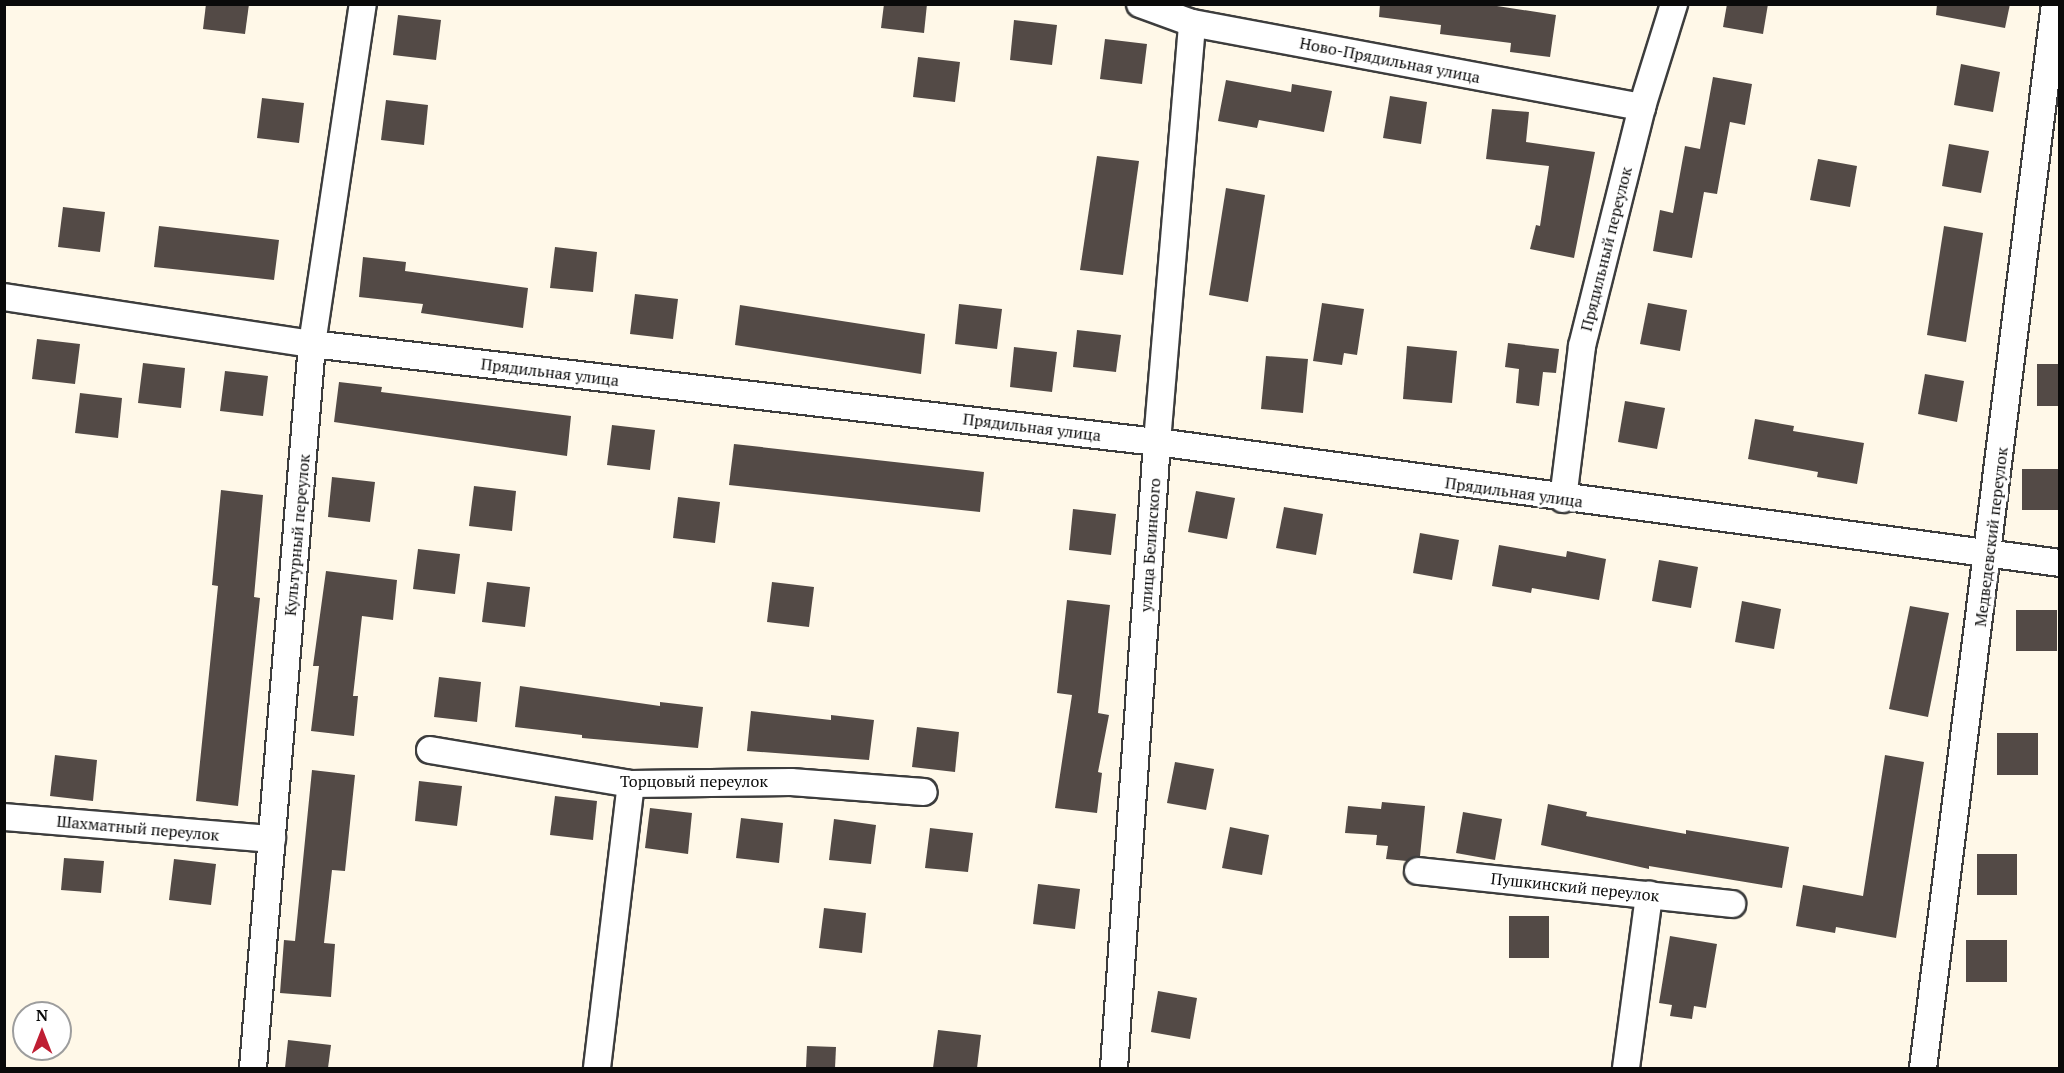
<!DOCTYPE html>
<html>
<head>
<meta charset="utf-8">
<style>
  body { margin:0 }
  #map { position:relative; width:2064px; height:1073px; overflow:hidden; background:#fff8e8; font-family:"PT Serif",serif }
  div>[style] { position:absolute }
  .building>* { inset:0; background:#534a46 }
  .roads { filter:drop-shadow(2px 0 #3d3d3d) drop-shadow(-2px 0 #3d3d3d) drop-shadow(0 2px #3d3d3d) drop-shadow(0 -2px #3d3d3d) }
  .minor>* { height:26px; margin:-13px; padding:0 13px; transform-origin:13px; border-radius:13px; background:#fff }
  span { translate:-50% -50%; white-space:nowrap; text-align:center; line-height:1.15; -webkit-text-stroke:6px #fff; paint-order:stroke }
  .street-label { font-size:16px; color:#0a0a0a }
  .frame { position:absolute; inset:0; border:6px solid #0a0a0a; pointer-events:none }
  .north { position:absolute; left:12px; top:1001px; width:60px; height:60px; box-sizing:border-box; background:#fff; border:2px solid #9d9d9d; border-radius:50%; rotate:0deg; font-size:16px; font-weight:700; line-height:24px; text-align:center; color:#0a0a0a }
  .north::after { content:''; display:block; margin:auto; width:21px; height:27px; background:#bf1e33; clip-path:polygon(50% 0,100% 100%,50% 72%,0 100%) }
</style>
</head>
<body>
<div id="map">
  <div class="building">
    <div style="clip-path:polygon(206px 4px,249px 4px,245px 34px,203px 29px)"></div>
    <div style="clip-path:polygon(884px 4px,927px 4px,924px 33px,881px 28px)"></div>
    <div style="clip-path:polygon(1380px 4px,1484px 4px,1556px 15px,1550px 57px,1510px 52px,1511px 43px,1440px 34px,1441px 25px,1379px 17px)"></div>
    <div style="clip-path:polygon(1727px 4px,1768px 4px,1763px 34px,1723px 27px)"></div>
    <div style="clip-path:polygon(1937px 4px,2010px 4px,2005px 28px,1936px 15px)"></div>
    <div style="clip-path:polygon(398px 15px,441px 20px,436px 60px,393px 55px)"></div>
    <div style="clip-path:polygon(1014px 20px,1057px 25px,1052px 65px,1010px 60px)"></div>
    <div style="clip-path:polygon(1105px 39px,1147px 44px,1142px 84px,1100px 79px)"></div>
    <div style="clip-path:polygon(918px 57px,960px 62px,955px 102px,913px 97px)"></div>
    <div style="clip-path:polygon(1961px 64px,2000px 72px,1993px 112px,1954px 105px)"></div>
    <div style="clip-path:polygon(1713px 77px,1752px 84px,1745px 125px,1730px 122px,1717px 194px,1704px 192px,1692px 258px,1653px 251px,1660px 210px,1673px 213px,1685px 146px,1700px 149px)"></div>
    <div style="clip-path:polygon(1226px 80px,1291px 92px,1292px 84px,1332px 91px,1324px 132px,1259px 120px,1257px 128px,1218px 121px)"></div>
    <div style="clip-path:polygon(1390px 96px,1427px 102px,1421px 144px,1383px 138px)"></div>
    <div style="clip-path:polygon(262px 98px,304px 103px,299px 143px,257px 138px)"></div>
    <div style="clip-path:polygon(386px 100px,428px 105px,424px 145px,381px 140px)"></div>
    <div style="clip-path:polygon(1492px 109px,1529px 112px,1526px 142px,1595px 152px,1574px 258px,1530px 249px,1536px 225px,1540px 226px,1549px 166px,1486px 159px)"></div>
    <div style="clip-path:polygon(1949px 144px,1989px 151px,1981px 193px,1942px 186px)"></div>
    <div style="clip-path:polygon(1097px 156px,1139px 161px,1123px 275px,1080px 270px)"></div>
    <div style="clip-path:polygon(1818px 159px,1857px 166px,1850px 207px,1810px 200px)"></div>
    <div style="clip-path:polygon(1226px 188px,1265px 195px,1248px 302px,1209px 295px)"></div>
    <div style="clip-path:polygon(63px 207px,105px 212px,100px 252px,58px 247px)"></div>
    <div style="clip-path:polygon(159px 226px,279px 240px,274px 280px,154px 267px)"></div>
    <div style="clip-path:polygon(1944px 226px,1983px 233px,1966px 342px,1927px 335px)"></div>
    <div style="clip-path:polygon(555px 247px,597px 252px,593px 292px,550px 288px)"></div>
    <div style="clip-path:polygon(363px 257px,406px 262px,405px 271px,528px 288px,523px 328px,421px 313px,423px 304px,359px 297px)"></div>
    <div style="clip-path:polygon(635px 294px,678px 299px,673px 339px,630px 334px)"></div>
    <div style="clip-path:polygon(1322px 303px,1364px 309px,1357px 355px,1344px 353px,1342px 365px,1313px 361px)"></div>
    <div style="clip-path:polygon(1648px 303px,1687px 310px,1680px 351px,1640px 344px)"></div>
    <div style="clip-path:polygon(959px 304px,1002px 309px,997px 349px,955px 344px)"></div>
    <div style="clip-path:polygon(740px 305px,925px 334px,921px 374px,735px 345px)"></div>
    <div style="clip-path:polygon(1077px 330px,1121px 335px,1116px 372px,1073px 367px)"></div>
    <div style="clip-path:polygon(37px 339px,80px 344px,75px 384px,32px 379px)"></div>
    <div style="clip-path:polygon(1508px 343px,1559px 349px,1556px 373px,1543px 372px,1539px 406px,1516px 403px,1519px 369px,1505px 367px)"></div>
    <div style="clip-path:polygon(1407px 346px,1457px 351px,1452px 403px,1403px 399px)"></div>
    <div style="clip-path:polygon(1014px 347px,1057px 352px,1052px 392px,1010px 387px)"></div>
    <div style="clip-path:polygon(1266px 356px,1308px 359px,1303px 413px,1261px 409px)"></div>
    <div style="clip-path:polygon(143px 363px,185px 368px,181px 408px,138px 403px)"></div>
    <div style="clip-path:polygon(2037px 364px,2060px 364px,2060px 406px,2037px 406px)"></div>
    <div style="clip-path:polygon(225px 371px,268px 376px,263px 416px,220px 411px)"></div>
    <div style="clip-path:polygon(1925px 374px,1964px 381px,1957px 422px,1918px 414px)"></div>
    <div style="clip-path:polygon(339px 382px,382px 387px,381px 392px,571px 416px,567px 456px,334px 422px)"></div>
    <div style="clip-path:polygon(80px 393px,122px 398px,118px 438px,75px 433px)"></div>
    <div style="clip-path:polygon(1625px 401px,1665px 408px,1657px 449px,1618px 442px)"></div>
    <div style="clip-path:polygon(1755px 419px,1794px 426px,1793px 431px,1864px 443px,1857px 484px,1817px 477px,1818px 472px,1748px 459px)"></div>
    <div style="clip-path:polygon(612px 425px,655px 430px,650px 470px,607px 465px)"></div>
    <div style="clip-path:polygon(734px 444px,984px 472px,980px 512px,729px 485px)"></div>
    <div style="clip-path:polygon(2022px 469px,2060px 469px,2060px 510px,2022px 510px)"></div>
    <div style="clip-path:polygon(332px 477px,375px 482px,370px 522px,328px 517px)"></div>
    <div style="clip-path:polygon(474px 486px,516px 491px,512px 531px,469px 526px)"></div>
    <div style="clip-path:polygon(221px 490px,263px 495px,254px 597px,260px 598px,238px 806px,196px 801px,218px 586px,212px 585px)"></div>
    <div style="clip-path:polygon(1196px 491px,1235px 498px,1227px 539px,1188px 532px)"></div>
    <div style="clip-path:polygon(678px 497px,720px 502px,715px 543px,673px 538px)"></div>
    <div style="clip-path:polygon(1284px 507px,1323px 514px,1316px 555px,1276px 548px)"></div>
    <div style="clip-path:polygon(1073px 509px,1116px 514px,1111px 555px,1069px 550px)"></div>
    <div style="clip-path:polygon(1420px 533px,1459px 540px,1452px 580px,1413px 573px)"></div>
    <div style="clip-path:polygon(1499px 545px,1566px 557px,1567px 551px,1606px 559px,1599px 600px,1532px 588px,1531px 593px,1492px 586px)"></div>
    <div style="clip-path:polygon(418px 549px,460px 554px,455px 594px,413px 589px)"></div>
    <div style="clip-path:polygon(1659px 560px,1698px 567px,1691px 608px,1652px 601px)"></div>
    <div style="clip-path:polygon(326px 571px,397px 580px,393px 620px,362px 616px,353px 696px,358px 696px,354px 736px,311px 731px,319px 666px,313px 666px)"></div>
    <div style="clip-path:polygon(487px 582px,530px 587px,525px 627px,482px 622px)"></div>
    <div style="clip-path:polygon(772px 582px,814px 587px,809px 627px,767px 622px)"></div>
    <div style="clip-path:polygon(1067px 600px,1110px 605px,1098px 713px,1109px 715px,1098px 772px,1102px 773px,1097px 813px,1055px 808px,1072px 695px,1057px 693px)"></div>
    <div style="clip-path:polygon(1742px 601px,1781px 609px,1774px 649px,1735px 642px)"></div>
    <div style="clip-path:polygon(1910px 606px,1949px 613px,1928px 717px,1889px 709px)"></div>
    <div style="clip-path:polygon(2016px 610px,2057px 610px,2057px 651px,2016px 651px)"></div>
    <div style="clip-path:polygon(439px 677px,481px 682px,477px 722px,434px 717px)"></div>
    <div style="clip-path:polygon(520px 686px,660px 706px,660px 702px,703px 707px,698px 748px,582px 738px,582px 735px,515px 727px)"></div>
    <div style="clip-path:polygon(751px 711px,831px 720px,831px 715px,874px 720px,869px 760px,747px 751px)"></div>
    <div style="clip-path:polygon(917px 727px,959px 732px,955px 772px,912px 767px)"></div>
    <div style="clip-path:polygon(1997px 733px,2038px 733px,2038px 775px,1997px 775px)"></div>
    <div style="clip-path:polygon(55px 755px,97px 760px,93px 801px,50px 796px)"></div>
    <div style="clip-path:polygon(1885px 755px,1924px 762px,1896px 938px,1836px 927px,1835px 933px,1796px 926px,1803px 885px,1863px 896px)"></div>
    <div style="clip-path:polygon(1175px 762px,1214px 769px,1206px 810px,1167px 803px)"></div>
    <div style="clip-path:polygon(312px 770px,355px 775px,345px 871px,332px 870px,324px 943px,335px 944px,331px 997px,280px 993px,284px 940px,295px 941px)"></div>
    <div style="clip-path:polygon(419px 781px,462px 786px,457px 826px,415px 821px)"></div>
    <div style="clip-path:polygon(555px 796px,597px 801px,593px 840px,550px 835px)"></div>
    <div style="clip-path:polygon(1382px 802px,1425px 806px,1420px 856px,1407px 861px,1386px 859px,1388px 846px,1376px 845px,1377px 835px,1345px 833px,1348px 806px,1381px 809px)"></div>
    <div style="clip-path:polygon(1548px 804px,1587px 812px,1586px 816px,1686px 834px,1686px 830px,1789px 847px,1782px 888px,1649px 866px,1649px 869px,1541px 845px)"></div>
    <div style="clip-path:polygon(650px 808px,692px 813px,688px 854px,645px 848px)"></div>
    <div style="clip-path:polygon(1463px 812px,1502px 819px,1495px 860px,1456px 853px)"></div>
    <div style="clip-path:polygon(741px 818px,783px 823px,779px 863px,736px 858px)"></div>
    <div style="clip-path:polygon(834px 819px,876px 825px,871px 864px,829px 860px)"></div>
    <div style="clip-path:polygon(1230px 827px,1269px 835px,1262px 875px,1222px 868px)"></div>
    <div style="clip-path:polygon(930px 828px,973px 833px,968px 872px,925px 868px)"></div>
    <div style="clip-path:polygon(1977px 854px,2017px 854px,2017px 895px,1977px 895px)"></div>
    <div style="clip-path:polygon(64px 858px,104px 861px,101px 893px,61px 890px)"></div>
    <div style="clip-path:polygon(174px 859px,216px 864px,211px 905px,169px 900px)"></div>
    <div style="clip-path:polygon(1038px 884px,1080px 889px,1075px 929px,1033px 924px)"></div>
    <div style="clip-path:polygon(824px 908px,866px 913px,862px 953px,819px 948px)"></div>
    <div style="clip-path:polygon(1509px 916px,1549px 916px,1549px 958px,1509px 958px)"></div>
    <div style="clip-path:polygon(1670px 936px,1717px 944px,1706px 1008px,1694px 1006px,1692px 1019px,1670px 1016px,1672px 1005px,1659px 1003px)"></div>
    <div style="clip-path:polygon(1966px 940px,2007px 940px,2007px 982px,1966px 982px)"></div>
    <div style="clip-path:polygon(1158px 991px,1197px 998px,1190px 1039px,1151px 1032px)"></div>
    <div style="clip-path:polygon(938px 1030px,981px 1035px,977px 1068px,933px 1068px)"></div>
    <div style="clip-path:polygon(288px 1040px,331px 1045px,328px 1068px,285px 1068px)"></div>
    <div style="clip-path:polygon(807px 1046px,836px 1047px,835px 1068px,806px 1068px)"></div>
  </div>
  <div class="roads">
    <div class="minor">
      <div style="left:1140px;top:4px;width:55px;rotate:20.1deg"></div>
      <div style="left:1192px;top:23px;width:458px;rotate:10.6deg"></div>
      <div style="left:4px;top:297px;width:312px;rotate:8.7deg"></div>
      <div style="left:312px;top:344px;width:851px;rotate:6.62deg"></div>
      <div style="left:1157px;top:442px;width:911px;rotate:7.63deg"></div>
      <div style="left:1563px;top:499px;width:154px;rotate:-82.9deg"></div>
      <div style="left:1582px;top:346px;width:246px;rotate:-75.9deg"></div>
      <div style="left:1642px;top:107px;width:108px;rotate:-72.7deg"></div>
      <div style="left:430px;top:750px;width:204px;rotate:9.6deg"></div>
      <div style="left:631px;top:784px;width:160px;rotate:-0.7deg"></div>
      <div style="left:791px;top:782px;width:133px;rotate:4.3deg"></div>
      <div style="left:4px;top:817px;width:269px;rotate:4.7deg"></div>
      <div style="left:1418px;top:871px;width:316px;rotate:6deg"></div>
      <div style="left:253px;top:1068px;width:726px;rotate:-85.34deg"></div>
      <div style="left:312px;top:344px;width:344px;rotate:-81.5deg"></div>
      <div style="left:597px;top:1068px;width:286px;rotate:-83.2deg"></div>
      <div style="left:1114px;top:1068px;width:627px;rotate:-86.07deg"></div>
      <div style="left:1157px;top:442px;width:420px;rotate:-85.2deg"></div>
      <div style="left:1626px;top:1068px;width:175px;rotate:-82.4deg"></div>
      <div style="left:1923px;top:1068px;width:1072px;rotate:-82.93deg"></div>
    </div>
  </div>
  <div class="street-label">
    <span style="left:1390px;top:60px;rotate:11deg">Ново-Прядильная улица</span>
    <span style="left:1606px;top:249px;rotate:-76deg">Прядильный переулок</span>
    <span style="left:550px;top:372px;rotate:7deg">Прядильная улица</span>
    <span style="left:1032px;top:427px;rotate:7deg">Прядильная улица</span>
    <span style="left:1514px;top:492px;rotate:8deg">Прядильная улица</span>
    <span style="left:297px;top:535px;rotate:-85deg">Культурный переулок</span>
    <span style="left:1991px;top:537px;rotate:-83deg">Медведевский переулок</span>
    <span style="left:1150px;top:545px;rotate:-86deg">улица Белинского</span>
    <span style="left:694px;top:781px">Торцовый переулок</span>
    <span style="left:138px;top:828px;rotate:5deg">Шахматный переулок</span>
    <span style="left:1575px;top:887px;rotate:6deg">Пушкинский переулок</span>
  </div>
  <div class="frame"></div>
  <div class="north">N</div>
</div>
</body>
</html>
